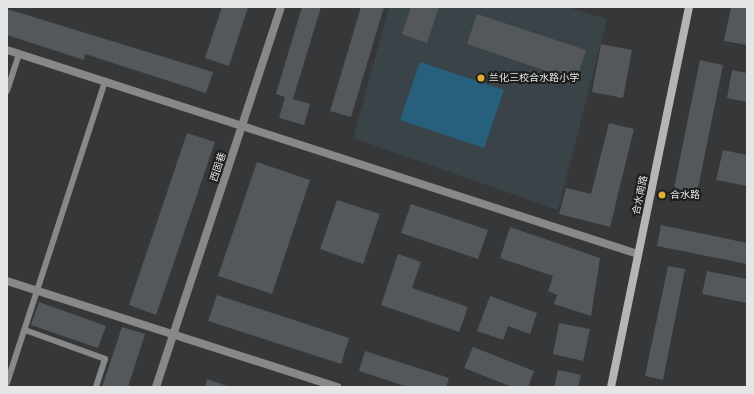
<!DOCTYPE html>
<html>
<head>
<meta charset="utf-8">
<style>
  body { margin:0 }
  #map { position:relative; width:754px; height:394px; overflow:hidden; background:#353739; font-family:"IBM Plex Serif","Noto Sans SC",serif }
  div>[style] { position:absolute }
  .built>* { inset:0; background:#3a4348 }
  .green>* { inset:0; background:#27607d }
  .building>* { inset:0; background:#55585a }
  .service>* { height:6px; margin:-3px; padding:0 3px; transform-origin:3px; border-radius:3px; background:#868889 }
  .minor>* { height:8px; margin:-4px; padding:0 4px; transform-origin:4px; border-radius:4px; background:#868889 }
  .tertiary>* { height:8px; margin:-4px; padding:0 4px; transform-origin:4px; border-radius:4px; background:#868889 }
  .secondary>* { height:8px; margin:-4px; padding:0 4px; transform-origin:4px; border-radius:4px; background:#b3b5b6 }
  .dots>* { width:11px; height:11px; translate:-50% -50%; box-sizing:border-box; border:2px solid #1d1f1f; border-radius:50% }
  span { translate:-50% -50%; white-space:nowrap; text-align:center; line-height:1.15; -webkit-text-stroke:4px #1d1f1f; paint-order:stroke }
  .poi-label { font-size:10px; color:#e4e5e7 }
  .left { translate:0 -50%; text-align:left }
  .street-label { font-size:10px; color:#e4e5e7 }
  .frame { position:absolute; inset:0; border:8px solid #e4e5e7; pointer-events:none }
</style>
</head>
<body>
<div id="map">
  <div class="built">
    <div style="clip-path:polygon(389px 7px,567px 7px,607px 19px,558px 210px,353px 138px)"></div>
  </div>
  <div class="green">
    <div style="clip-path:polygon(420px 62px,504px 90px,484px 148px,400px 120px)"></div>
  </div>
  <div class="building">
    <div style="clip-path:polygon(222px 7px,248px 7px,229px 66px,205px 58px)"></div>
    <div style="clip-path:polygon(302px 7px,321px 7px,293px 99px,310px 104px,304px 125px,279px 118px,285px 97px,276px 94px)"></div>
    <div style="clip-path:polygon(361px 7px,384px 7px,351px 117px,330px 111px)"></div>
    <div style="clip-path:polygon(411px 7px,439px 7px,427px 43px,402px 34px)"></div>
    <div style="clip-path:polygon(731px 7px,747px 7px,747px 45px,724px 41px)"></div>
    <div style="clip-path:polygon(7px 9px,213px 72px,206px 93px,85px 54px,84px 60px,7px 35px)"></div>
    <div style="clip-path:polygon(477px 14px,586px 50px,576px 81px,467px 44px)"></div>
    <div style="clip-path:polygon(601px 44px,632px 50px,623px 98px,592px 92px)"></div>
    <div style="clip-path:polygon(700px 60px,723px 65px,697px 193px,674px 188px)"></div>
    <div style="clip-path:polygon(732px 70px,747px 73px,747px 102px,727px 98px)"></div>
    <div style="clip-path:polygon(609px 123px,634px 129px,610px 227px,559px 214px,566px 188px,591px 194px)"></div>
    <div style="clip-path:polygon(187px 133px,215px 142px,156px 315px,129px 305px)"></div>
    <div style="clip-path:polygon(723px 150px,747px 155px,747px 186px,716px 180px)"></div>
    <div style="clip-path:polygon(257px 162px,310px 180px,272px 294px,218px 276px)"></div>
    <div style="clip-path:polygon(337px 200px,380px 214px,363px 264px,320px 249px)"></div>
    <div style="clip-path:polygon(411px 204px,488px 230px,478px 259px,401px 233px)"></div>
    <div style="clip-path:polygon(661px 225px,747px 243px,747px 264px,657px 246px)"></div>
    <div style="clip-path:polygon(510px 227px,600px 258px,591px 316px,554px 304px,557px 295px,548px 291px,553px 276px,500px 258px)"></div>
    <div style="clip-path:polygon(398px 254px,421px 262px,412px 288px,468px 307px,459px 332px,381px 305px)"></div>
    <div style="clip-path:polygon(668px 266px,685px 269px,663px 380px,645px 376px)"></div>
    <div style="clip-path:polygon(707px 271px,747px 279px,747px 303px,702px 294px)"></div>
    <div style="clip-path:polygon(217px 295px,349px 338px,341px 364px,208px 321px)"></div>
    <div style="clip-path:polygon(490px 296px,537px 313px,530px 334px,508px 326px,503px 340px,477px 331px)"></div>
    <div style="clip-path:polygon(39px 302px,106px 326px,98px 348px,31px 325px)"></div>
    <div style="clip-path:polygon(559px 323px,590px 329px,583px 361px,553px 354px)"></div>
    <div style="clip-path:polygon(122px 327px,145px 334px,128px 387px,102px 387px)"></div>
    <div style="clip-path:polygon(473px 347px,534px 371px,528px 387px,512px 387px,464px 368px)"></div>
    <div style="clip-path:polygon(365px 351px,449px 378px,446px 387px,408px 387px,359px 371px)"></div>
    <div style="clip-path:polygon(558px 370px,581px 375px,578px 387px,554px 387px)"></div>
    <div style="clip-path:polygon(207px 379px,230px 387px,205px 387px)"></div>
  </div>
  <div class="service">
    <div style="left:7px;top:91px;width:39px;rotate:-72deg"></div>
    <div style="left:25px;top:330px;width:85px;rotate:19.9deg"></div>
    <div style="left:105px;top:359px;width:29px;rotate:108deg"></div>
    <div style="left:7px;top:383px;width:318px;rotate:-72deg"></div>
  </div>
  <div class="minor">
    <div style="left:7px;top:50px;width:663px;rotate:17.92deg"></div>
    <div style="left:7px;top:281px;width:347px;rotate:17.8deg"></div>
  </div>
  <div class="tertiary">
    <div style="left:156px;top:387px;width:400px;rotate:-71.8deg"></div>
  </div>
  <div class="secondary">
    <div style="left:611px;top:387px;width:388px;rotate:-78.4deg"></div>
  </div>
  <div class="dots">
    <div style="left:481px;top:78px;background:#e3ae35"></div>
    <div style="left:662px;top:195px;background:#e3ae35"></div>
  </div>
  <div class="poi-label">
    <span class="left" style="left:489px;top:78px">兰化三校合水路小学</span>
    <span class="left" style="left:670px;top:195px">合水路</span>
  </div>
  <div class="street-label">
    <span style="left:218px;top:167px;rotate:-72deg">西固巷</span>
    <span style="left:640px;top:195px;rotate:-78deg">合水南路</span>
  </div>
  <div class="frame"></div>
</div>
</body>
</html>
